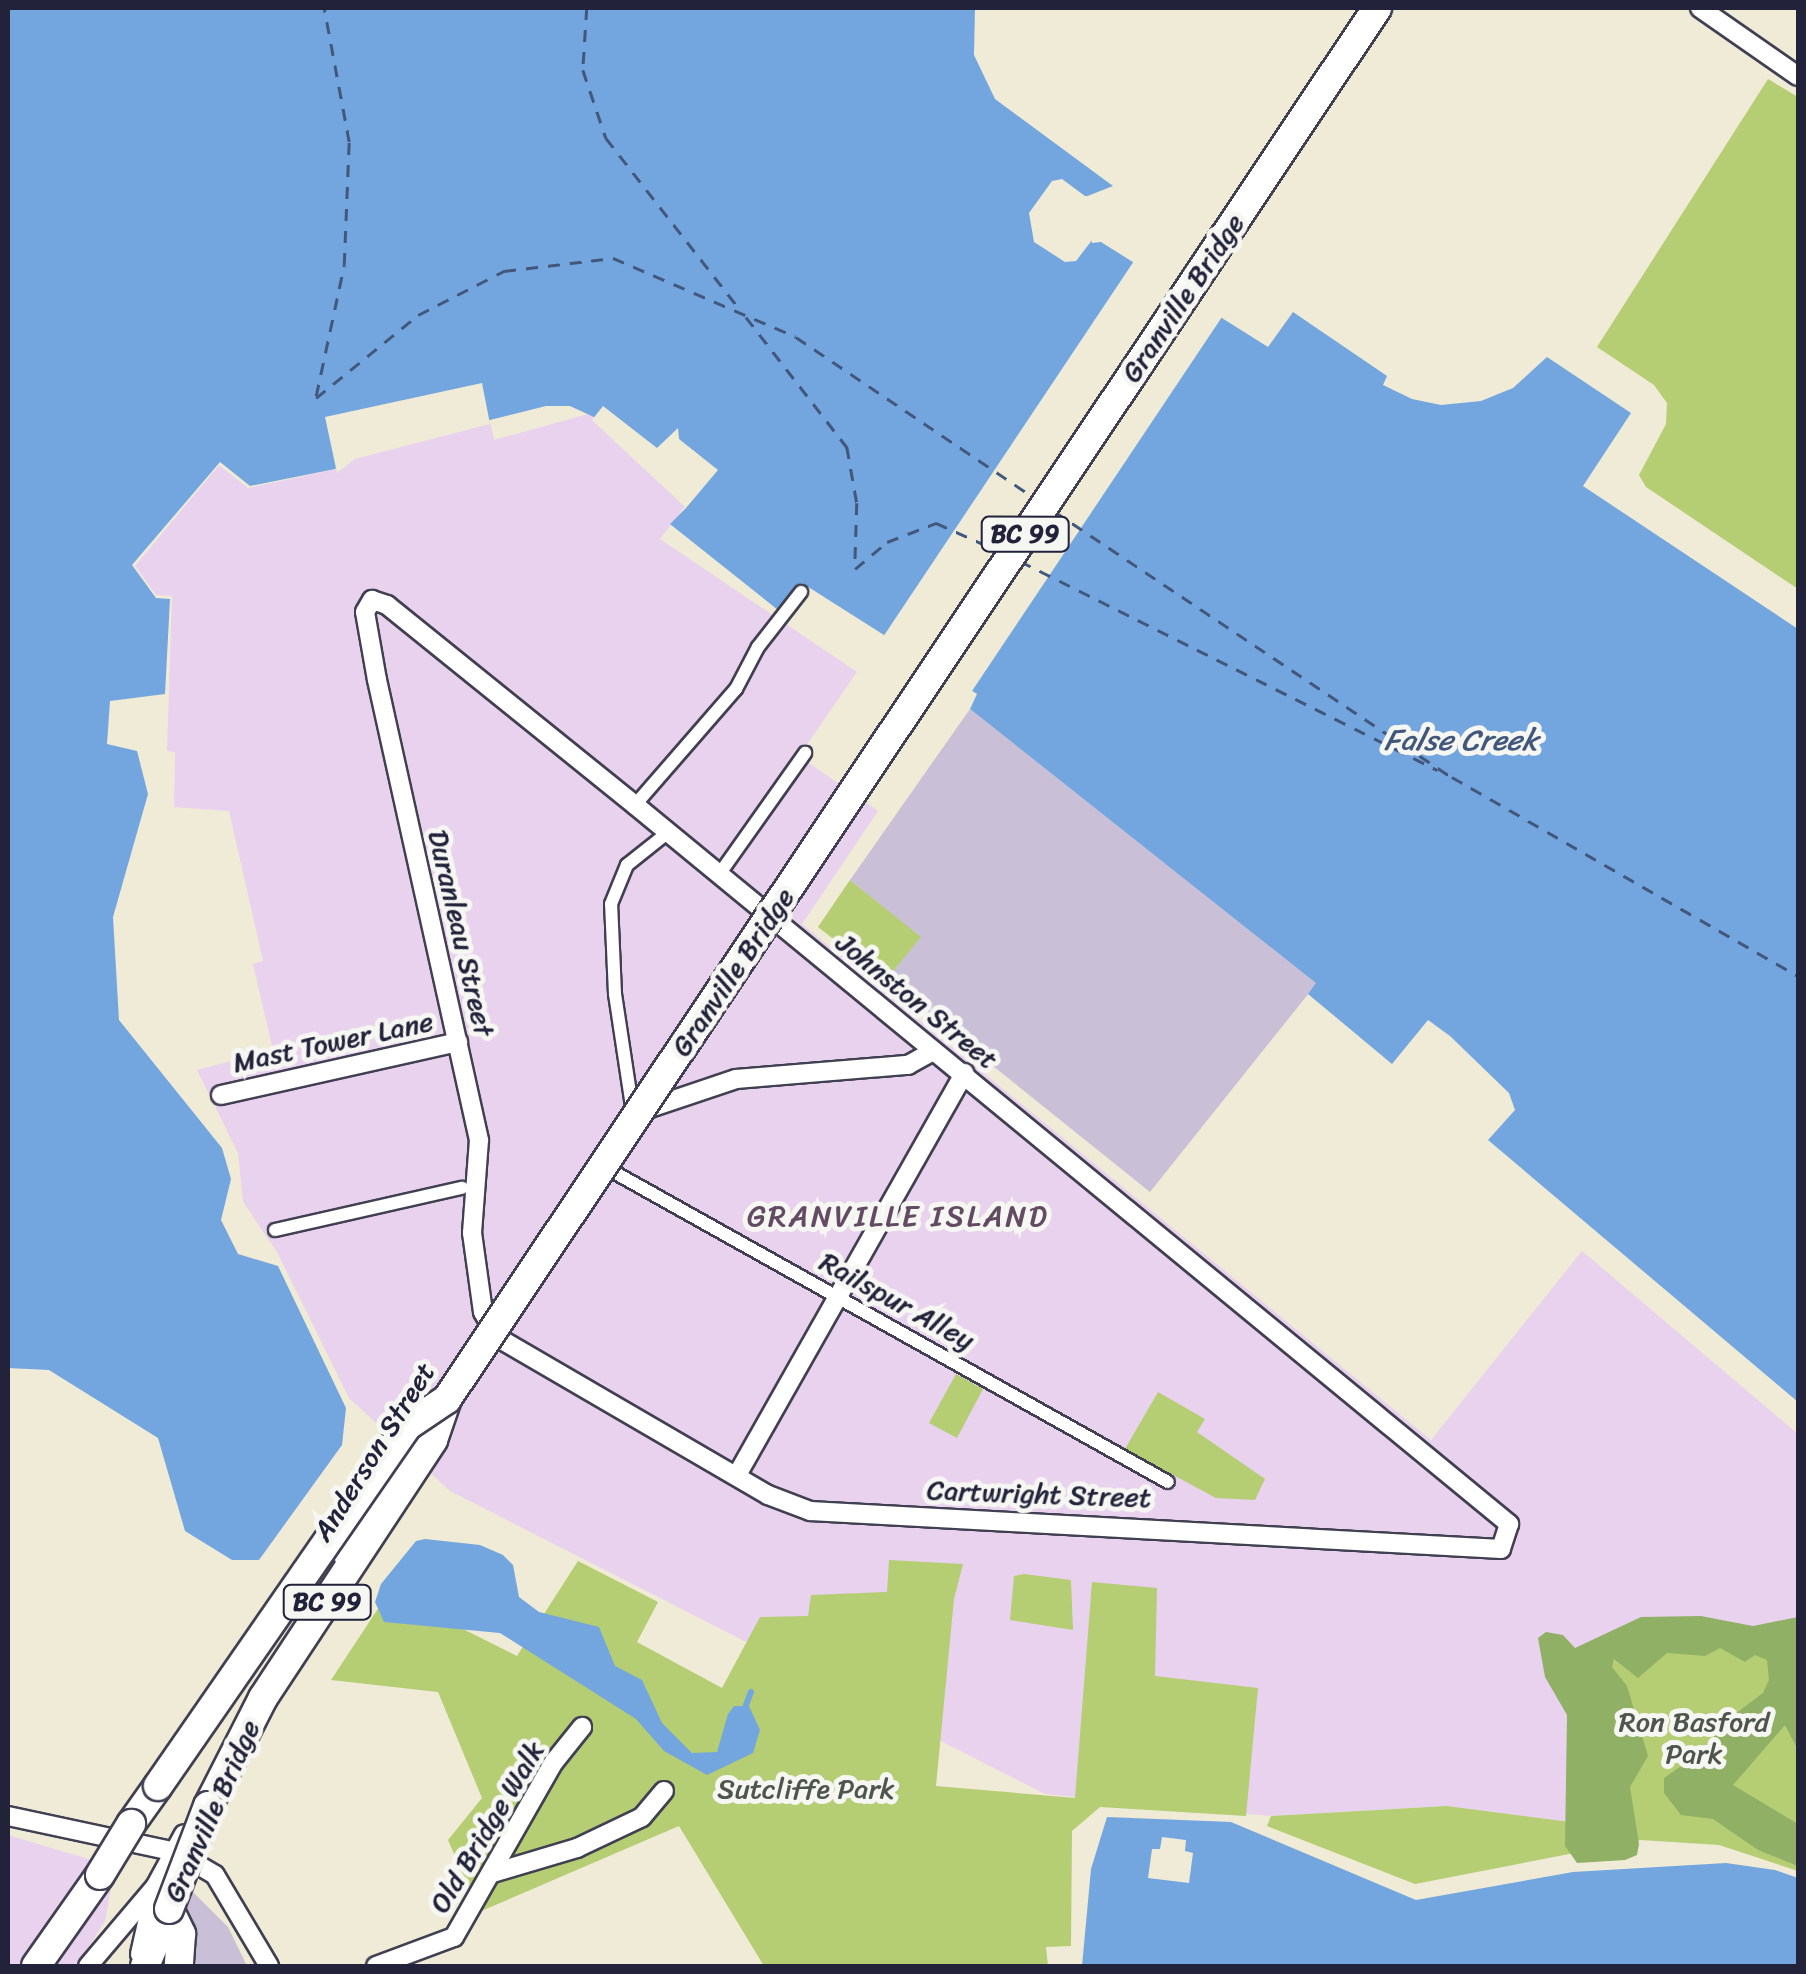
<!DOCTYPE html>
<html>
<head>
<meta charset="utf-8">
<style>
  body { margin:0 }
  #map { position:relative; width:1806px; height:1974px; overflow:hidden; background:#efebd7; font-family:Sriracha,sans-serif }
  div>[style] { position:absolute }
  .built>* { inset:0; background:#e9d2ed }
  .industrial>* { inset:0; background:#c9bfd7 }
  .green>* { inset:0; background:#b5cd73 }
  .forest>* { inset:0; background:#90b065 }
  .water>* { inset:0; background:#73a6de }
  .pier>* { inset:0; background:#efebd7 }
  .stream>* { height:6px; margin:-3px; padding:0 3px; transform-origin:3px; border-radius:3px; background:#73a6de }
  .ferry>* { height:2.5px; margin-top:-1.25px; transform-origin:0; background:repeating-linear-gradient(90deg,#42577c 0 12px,transparent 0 22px) }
  .roads { filter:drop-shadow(2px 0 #414052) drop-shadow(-2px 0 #414052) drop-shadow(0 2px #414052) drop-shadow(0 -2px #414052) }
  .pedestrian>* { height:12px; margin:-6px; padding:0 6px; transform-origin:6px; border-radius:6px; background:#fff }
  .minor>* { height:18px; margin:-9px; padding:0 9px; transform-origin:9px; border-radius:9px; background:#fff }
  .trunk>* { height:28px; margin:-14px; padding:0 14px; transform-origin:14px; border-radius:14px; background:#fff }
  .bridges { filter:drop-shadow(2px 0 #414052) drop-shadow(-2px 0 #414052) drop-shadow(0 2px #414052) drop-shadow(0 -2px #414052) }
  .trunk-bridge>* { height:28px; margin:-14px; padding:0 14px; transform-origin:14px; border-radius:14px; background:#fff }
  span { translate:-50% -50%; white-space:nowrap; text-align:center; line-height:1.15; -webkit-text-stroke:10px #f6f6f2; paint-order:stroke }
  .shield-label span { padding:2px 8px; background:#f6f6f2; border:2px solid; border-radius:8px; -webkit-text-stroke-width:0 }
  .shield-label { font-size:25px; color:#22223b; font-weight:700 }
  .street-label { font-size:28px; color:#22223b }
  .park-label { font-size:28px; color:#4e554c }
  .water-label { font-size:30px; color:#42577c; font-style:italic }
  .neighbourhood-label { font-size:30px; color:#634b63; letter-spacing:2.5px }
  .frame { position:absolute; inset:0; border:10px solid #22223b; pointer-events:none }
</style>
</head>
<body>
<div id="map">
  <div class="built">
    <div style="clip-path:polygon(482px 383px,494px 440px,606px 409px,696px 492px,660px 539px,857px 672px,799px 756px,878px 811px,802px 924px,1431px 1440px,1582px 1251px,1798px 1434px,1798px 1623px,1571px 1822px,1447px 1806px,1271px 1816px,1045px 1794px,450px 1491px,349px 1398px,277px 1252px,243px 1202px,238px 1153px,197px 1070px,273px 1050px,253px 964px,263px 961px,229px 811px,174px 807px,175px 752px,167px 751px,172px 596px,156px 595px,135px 566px,219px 465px,248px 488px,336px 469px,325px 417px)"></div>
    <div style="clip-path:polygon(8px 1835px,115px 1867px,105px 1921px,76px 1966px,8px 1966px)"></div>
  </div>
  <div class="industrial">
    <div style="clip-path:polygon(970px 709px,1317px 983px,1150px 1192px,886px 980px,920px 937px,850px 880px)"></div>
    <div style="clip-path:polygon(191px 1890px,228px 1927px,247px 1966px,166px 1966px,183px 1896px)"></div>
  </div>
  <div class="green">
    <div style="clip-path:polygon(1768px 79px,1798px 97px,1798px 589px,1646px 487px,1639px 475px,1666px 424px,1667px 403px,1654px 385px,1597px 347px)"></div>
    <div style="clip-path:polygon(850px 880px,921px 937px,886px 980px,818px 927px)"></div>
    <div style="clip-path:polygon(956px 1374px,983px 1389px,957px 1438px,929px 1423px)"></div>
    <div style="clip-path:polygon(1158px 1392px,1205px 1419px,1197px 1432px,1265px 1479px,1255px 1500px,1216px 1498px,1125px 1449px)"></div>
    <div style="clip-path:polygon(889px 1560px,963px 1564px,954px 1599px,936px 1786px,1075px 1798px,1092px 1582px,1157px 1588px,1155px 1676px,1258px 1688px,1246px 1816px,1100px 1807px,1072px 1831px,1071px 1946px,1046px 1947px,1048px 1966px,764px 1966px,679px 1826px,479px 1912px,448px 1840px,482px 1798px,438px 1692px,331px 1680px,389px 1592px,517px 1656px,578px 1561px,658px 1602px,637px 1642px,722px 1688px,760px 1617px,808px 1616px,811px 1595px,887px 1592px)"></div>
    <div style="clip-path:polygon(1024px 1574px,1071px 1580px,1073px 1630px,1010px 1620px,1014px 1576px)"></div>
    <div style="clip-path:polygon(1798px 1623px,1798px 1871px,1719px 1845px,1641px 1840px,1415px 1884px,1267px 1826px,1271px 1816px,1447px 1806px,1571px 1822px,1604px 1649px)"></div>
  </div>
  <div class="forest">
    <div style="clip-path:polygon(1701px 1616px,1753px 1626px,1798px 1617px,1798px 1750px,1785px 1725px,1733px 1785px,1798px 1824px,1798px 1866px,1758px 1850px,1713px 1819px,1681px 1815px,1664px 1793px,1664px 1778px,1707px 1748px,1723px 1723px,1763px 1693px,1769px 1680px,1767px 1660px,1755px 1655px,1745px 1662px,1720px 1648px,1705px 1656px,1667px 1653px,1638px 1678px,1614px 1659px,1612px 1667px,1627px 1686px,1648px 1756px,1630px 1787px,1639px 1844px,1637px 1855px,1625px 1860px,1577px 1863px,1565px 1846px,1567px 1715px,1545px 1677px,1538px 1638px,1546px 1632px,1563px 1635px,1575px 1648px,1641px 1617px)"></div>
  </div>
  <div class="water">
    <div style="clip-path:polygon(8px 8px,975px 8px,974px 55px,995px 99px,1113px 186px,1085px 197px,1092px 243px,1101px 242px,1268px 347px,1293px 312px,1387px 376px,1383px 385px,1412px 399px,1441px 405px,1481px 401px,1513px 388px,1547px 357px,1631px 413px,1583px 486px,1798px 629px,1798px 1402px,1488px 1140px,1515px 1110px,1509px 1093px,1450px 1036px,1428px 1020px,1392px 1064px,1308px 994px,1316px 983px,970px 709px,977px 694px,802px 583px,778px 610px,670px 524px,686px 508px,683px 496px,607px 423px,570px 406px,546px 406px,353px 454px,335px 469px,250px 486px,220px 462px,132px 565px,156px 598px,170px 599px,165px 694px,110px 701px,107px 744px,137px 751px,148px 794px,113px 917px,119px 1020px,222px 1148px,231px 1179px,221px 1220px,238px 1254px,278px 1266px,346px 1408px,342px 1445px,259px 1560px,232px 1560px,185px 1531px,158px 1438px,49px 1370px,8px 1368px)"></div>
    <div style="clip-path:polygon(425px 1539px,480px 1545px,503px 1555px,513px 1565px,519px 1597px,539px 1612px,599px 1627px,615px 1666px,642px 1680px,662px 1723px,692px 1753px,717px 1752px,728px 1714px,734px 1706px,749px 1706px,760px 1730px,753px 1753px,707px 1775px,664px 1751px,636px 1719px,500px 1633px,384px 1622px,375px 1602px,381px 1584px,416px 1541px)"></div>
    <div style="clip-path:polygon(1107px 1817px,1231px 1822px,1416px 1900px,1573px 1872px,1726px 1863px,1775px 1870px,1798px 1878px,1798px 1966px,1082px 1966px,1091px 1869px)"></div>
  </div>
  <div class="pier">
    <div style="clip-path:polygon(1062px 179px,1085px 196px,1104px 198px,1091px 201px,1096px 235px,1076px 261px,1065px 262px,1034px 242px,1029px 213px,1052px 181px)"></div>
    <div style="clip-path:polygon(1136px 258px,1224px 314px,970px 694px,883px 637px)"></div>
    <div style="clip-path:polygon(482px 383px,490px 424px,355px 459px,337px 473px,325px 417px)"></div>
    <div style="clip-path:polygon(603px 406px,657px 448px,678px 428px,679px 439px,718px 470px,686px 508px,592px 420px)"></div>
    <div style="clip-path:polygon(1162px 1837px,1186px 1840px,1185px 1851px,1193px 1853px,1189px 1883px,1148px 1878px,1152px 1849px,1160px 1849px)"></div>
  </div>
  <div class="stream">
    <div style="left:746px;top:1705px;width:14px;rotate:-69deg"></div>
  </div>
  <div class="ferry">
    <div style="left:587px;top:8px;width:62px;rotate:93.7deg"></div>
    <div style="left:583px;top:70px;width:72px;rotate:71.3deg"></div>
    <div style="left:606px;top:138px;width:219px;rotate:52deg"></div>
    <div style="left:746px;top:317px;width:165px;rotate:52.2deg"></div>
    <div style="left:847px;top:447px;width:57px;rotate:79.9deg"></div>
    <div style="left:857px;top:503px;width:65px;rotate:91.8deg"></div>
    <div style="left:316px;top:396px;width:134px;rotate:-77.9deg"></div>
    <div style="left:344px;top:265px;width:123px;rotate:-87.7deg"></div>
    <div style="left:349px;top:142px;width:136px;rotate:-100.6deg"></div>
    <div style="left:316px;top:398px;width:132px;rotate:-39.1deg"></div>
    <div style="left:418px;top:315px;width:97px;rotate:-27.1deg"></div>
    <div style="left:504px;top:271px;width:110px;rotate:-6.8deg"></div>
    <div style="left:613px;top:258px;width:199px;rotate:23.3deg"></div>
    <div style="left:796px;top:337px;width:288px;rotate:34deg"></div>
    <div style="left:1054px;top:511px;width:479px;rotate:33.8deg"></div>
    <div style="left:1452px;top:777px;width:399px;rotate:29.9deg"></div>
    <div style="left:1020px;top:561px;width:467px;rotate:26.6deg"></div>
    <div style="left:855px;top:569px;width:42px;rotate:-40.2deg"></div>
    <div style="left:887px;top:542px;width:53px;rotate:-21.2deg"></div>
    <div style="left:936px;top:523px;width:69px;rotate:24deg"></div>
  </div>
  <div class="roads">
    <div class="pedestrian">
      <div style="left:635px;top:805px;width:154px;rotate:-49deg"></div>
      <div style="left:736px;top:689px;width:47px;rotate:-62.4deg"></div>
      <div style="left:758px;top:647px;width:70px;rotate:-52deg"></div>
      <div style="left:718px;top:876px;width:151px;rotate:-54.7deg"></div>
      <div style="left:633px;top:1113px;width:120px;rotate:-98.6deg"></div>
      <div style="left:615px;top:994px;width:90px;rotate:-92.5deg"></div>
      <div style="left:611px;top:904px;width:42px;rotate:-67.7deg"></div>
      <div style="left:627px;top:865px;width:50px;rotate:-38.5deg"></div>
      <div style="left:603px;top:1166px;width:647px;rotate:29.22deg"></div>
      <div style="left:275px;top:1230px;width:192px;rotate:-12.7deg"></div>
    </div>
    <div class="minor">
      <div style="left:1700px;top:8px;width:119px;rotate:34.8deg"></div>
      <div style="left:372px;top:600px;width:16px;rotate:18deg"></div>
      <div style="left:387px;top:605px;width:319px;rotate:38.9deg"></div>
      <div style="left:635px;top:805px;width:1132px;rotate:39.44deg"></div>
      <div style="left:1509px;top:1524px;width:26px;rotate:108deg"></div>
      <div style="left:1501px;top:1549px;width:692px;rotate:-176.85deg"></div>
      <div style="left:810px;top:1511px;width:45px;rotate:-159.1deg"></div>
      <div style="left:768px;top:1495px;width:314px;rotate:-149.8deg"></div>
      <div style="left:497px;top:1337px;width:29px;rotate:-119deg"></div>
      <div style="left:483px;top:1312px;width:80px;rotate:-97.9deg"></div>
      <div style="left:472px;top:1233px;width:93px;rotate:-85.7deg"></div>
      <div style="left:479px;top:1140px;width:471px;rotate:-102.5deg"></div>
      <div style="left:377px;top:680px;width:69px;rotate:-100deg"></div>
      <div style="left:365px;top:612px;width:14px;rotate:-60deg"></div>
      <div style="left:221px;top:1095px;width:243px;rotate:-12.6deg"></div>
      <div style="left:638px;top:1112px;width:103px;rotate:-18.6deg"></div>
      <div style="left:736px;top:1079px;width:173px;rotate:-4.7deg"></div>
      <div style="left:908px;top:1065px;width:29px;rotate:-29deg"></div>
      <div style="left:737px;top:1475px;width:462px;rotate:-60.5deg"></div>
      <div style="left:342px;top:1555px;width:124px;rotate:-58.9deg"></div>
      <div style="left:8px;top:1816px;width:172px;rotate:12.1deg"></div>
      <div style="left:176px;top:1852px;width:45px;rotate:30.5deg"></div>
      <div style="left:215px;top:1875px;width:106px;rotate:59.3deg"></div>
      <div style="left:493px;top:1873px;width:88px;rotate:-16.6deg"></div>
      <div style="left:577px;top:1848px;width:72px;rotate:-25.5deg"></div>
      <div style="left:642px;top:1817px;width:34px;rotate:-50deg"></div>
      <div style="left:140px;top:1954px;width:64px;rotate:-77.3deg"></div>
      <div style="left:88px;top:1966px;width:104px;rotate:-49.7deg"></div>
      <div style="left:155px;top:1887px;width:60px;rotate:-61.3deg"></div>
      <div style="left:376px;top:1966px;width:83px;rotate:-20.4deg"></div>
      <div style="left:454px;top:1937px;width:202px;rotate:-60.3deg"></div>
      <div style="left:554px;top:1762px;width:45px;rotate:-51.3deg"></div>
    </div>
    <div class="trunk">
      <div style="left:208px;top:1806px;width:121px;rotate:-63deg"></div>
      <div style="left:263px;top:1698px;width:309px;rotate:-56.6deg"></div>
      <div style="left:433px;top:1440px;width:43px;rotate:-71.1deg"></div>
      <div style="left:131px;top:1824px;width:47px;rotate:-54.6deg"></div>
      <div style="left:169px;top:1909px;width:28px;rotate:64deg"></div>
      <div style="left:181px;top:1934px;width:32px;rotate:94deg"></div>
      <div style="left:36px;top:1966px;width:111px;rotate:-54.9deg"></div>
      <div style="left:145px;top:1966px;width:62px;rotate:-67.2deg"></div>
    </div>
  </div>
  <div class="bridges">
    <div class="trunk-bridge">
      <div style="left:158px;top:1786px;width:438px;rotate:-55.3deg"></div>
      <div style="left:407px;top:1426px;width:48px;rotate:-34deg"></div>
      <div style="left:447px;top:1399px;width:1673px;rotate:-56.23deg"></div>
      <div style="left:100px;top:1875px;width:60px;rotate:-58.7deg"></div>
      <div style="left:169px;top:1909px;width:110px;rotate:-69.3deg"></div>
    </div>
  </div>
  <div class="shield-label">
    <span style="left:1025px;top:534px">BC 99</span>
    <span style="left:327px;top:1602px">BC 99</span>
  </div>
  <div class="street-label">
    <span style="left:1183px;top:298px;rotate:-56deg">Granville Bridge</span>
    <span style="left:461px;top:933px;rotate:77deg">Duranleau Street</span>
    <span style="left:733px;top:972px;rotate:-56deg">Granville Bridge</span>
    <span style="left:917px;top:1001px;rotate:39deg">Johnston Street</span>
    <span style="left:333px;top:1042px;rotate:-12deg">Mast Tower Lane</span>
    <span style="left:897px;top:1301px;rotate:29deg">Railspur Alley</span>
    <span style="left:374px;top:1452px;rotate:-58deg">Anderson Street</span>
    <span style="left:1039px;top:1494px;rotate:2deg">Cartwright Street</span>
    <span style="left:212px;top:1811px;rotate:-66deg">Granville Bridge</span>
    <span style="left:487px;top:1827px;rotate:-59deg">Old Bridge Walk</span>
  </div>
  <div class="park-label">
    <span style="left:1694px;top:1738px">Ron Basford<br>Park</span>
    <span style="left:806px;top:1789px">Sutcliffe Park</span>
  </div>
  <div class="water-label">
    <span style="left:1461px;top:740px">False Creek</span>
  </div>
  <div class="neighbourhood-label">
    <span style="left:898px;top:1216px">GRANVILLE ISLAND</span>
  </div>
  <div class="frame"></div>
</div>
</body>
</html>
